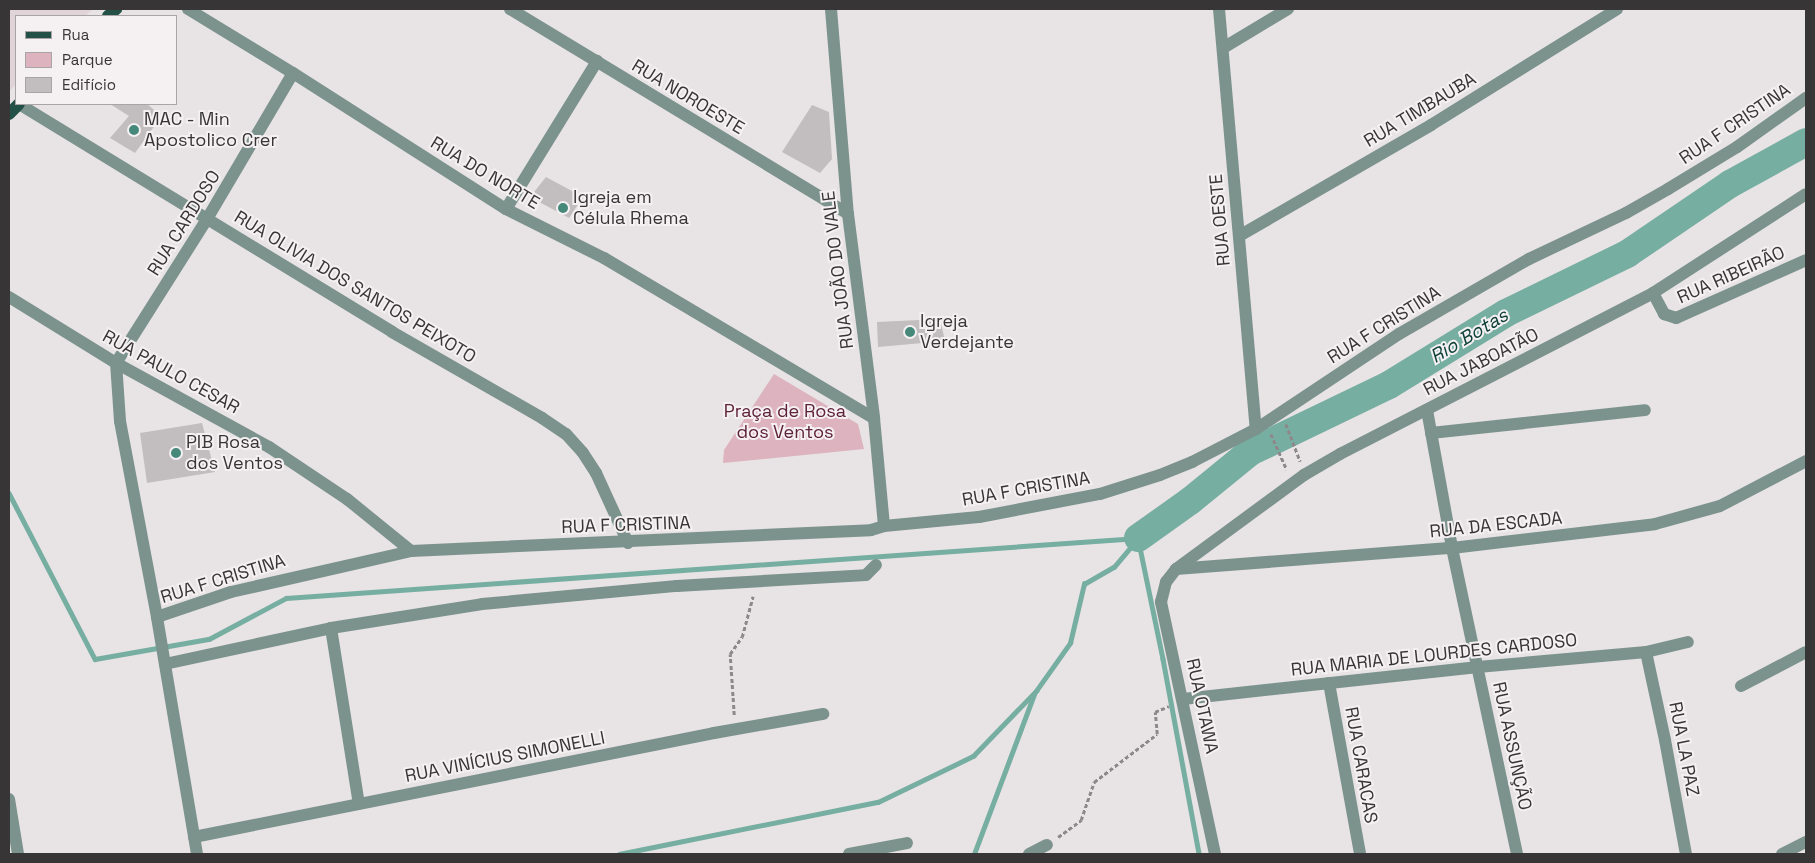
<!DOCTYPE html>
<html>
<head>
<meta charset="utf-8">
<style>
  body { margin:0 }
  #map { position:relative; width:1815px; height:863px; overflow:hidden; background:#e8e3e4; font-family:"Space Grotesk",sans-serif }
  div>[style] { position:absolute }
  .built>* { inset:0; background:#e1d4d8 }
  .green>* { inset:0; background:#dcb3bf }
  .stream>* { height:4.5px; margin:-2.25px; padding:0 2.25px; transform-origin:2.25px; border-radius:2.25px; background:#76aea1 }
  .river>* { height:28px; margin:-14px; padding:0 14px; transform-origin:14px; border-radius:14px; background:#76aea1 }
  .building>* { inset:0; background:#c2bdbf }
  .path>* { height:2.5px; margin-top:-1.25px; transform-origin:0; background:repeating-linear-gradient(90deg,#8d898a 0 4px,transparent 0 6.5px) }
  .minor>* { height:12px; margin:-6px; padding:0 6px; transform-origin:6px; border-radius:6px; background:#7c938d }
  .major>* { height:12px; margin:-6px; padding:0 6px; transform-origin:6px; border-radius:6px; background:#235047 }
  .dots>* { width:14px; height:14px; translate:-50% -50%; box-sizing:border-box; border:2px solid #f5f0f2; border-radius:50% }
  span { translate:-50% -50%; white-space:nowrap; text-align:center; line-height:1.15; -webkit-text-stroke:4px #f5f0f2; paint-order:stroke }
  .street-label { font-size:18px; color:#373535 }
  .poi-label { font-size:18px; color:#373535 }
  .left { translate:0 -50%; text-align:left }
  .park-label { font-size:18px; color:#5d2138 }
  .water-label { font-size:19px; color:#0d4037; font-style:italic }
  .frame { position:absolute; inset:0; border:10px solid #373535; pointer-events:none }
  .legend { position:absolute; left:15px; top:15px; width:162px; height:90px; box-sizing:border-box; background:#f5f0f2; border:1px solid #a9a5a6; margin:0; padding:6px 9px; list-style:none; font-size:15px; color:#373535 }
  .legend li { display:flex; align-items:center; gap:10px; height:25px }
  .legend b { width:25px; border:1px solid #a9a5a6 }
</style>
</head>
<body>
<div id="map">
  <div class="built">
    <div style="clip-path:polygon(9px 9px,93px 9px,85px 16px,16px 16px,16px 84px,9px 92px)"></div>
  </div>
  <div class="green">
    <div style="clip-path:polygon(774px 374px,858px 424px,864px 449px,723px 463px,724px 450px)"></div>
  </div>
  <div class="stream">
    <div style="left:9px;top:493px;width:187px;rotate:62.6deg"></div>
    <div style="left:95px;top:659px;width:116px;rotate:-10deg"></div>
    <div style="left:209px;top:639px;width:87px;rotate:-28deg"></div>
    <div style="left:286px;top:598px;width:854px;rotate:-4.03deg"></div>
    <div style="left:1138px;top:538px;width:124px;rotate:78.3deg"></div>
    <div style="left:1163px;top:659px;width:198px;rotate:79.5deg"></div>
    <div style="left:619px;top:854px;width:264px;rotate:-11.4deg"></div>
    <div style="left:878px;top:802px;width:106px;rotate:-25.8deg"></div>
    <div style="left:973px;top:756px;width:91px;rotate:-45.9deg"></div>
    <div style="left:1036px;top:691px;width:59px;rotate:-54.7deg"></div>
    <div style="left:1070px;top:643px;width:61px;rotate:-76.7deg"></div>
    <div style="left:1084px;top:584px;width:34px;rotate:-30deg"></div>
    <div style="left:1114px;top:567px;width:38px;rotate:-50deg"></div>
    <div style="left:974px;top:854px;width:171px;rotate:-69.4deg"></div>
  </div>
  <div class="river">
    <div style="left:1138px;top:538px;width:64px;rotate:-35.4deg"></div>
    <div style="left:1190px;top:501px;width:77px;rotate:-39.2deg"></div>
    <div style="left:1250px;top:452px;width:154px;rotate:-25.7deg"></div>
    <div style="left:1389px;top:385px;width:137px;rotate:-31.6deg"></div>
    <div style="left:1506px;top:313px;width:135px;rotate:-26deg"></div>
    <div style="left:1627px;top:254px;width:125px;rotate:-34.2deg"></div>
    <div style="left:1730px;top:184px;width:87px;rotate:-28.9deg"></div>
  </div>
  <div class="building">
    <div style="clip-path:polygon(110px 104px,147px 104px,159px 114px,155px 125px,135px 153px,110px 138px,129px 116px)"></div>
    <div style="clip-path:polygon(812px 105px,829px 112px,832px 159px,820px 173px,782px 152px)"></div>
    <div style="clip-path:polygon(546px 177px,583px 197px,569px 218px,530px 197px)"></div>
    <div style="clip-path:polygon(940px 319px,945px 341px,878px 347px,877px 322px)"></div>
    <div style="clip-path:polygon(202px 423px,215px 472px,147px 483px,140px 433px)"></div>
  </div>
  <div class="path">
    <div style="left:1286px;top:424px;width:40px;rotate:69deg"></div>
    <div style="left:1271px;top:434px;width:39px;rotate:66deg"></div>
    <div style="left:734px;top:715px;width:61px;rotate:-93.8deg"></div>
    <div style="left:730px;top:654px;width:21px;rotate:-55deg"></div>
    <div style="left:742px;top:637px;width:42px;rotate:-75deg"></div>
    <div style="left:1058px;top:837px;width:29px;rotate:-36deg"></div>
    <div style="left:1081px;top:820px;width:40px;rotate:-71.1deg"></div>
    <div style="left:1094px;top:782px;width:79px;rotate:-37.3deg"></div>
    <div style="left:1157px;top:734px;width:22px;rotate:-95deg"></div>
    <div style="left:1155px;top:712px;width:15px;rotate:-23deg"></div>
  </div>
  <div class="minor">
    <div style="left:188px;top:9px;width:123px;rotate:31.4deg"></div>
    <div style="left:293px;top:73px;width:253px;rotate:32.6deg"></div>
    <div style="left:506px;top:209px;width:110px;rotate:26.6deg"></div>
    <div style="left:604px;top:258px;width:314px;rotate:30.7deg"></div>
    <div style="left:510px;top:9px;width:395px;rotate:31.2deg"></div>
    <div style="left:831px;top:9px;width:206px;rotate:85.3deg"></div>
    <div style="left:848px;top:214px;width:206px;rotate:82.7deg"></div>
    <div style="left:874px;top:418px;width:108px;rotate:84.7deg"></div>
    <div style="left:1219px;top:9px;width:422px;rotate:85deg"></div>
    <div style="left:1223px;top:48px;width:76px;rotate:-31deg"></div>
    <div style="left:19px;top:104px;width:437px;rotate:31.4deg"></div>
    <div style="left:392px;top:332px;width:173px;rotate:29.8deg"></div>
    <div style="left:542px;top:418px;width:29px;rotate:34deg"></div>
    <div style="left:566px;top:434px;width:25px;rotate:48deg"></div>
    <div style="left:583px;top:453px;width:24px;rotate:57deg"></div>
    <div style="left:596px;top:473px;width:77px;rotate:65.4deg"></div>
    <div style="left:506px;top:209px;width:174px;rotate:-58.4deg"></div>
    <div style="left:1239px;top:236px;width:222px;rotate:-30deg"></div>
    <div style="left:1431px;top:125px;width:219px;rotate:-31.9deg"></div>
    <div style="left:1653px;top:293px;width:24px;rotate:62deg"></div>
    <div style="left:1664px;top:314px;width:13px;rotate:18deg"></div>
    <div style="left:1676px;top:318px;width:142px;rotate:-24deg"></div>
    <div style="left:9px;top:297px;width:126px;rotate:31.7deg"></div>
    <div style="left:116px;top:363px;width:175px;rotate:28.8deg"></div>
    <div style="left:269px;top:447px;width:94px;rotate:33.7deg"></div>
    <div style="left:347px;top:499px;width:82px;rotate:39.1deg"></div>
    <div style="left:1427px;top:410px;width:140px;rotate:79.7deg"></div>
    <div style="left:1452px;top:548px;width:313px;rotate:78deg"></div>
    <div style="left:1431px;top:433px;width:215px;rotate:-6.1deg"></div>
    <div style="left:1176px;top:569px;width:277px;rotate:-4.4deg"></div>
    <div style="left:1452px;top:548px;width:204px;rotate:-6.7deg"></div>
    <div style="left:1655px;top:524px;width:67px;rotate:-15.5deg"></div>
    <div style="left:1720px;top:506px;width:97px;rotate:-27.6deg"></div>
    <div style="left:157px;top:617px;width:78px;rotate:-18.7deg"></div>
    <div style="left:231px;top:592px;width:185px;rotate:-12.8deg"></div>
    <div style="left:411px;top:551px;width:460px;rotate:-2.6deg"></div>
    <div style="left:871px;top:530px;width:14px;rotate:-17deg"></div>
    <div style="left:884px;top:526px;width:95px;rotate:-5.4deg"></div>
    <div style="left:979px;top:517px;width:123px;rotate:-10.8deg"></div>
    <div style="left:1100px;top:494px;width:63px;rotate:-17.6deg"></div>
    <div style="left:1160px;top:475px;width:35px;rotate:-22deg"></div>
    <div style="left:1192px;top:462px;width:72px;rotate:-27.3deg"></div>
    <div style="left:1256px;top:429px;width:172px;rotate:-33.6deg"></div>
    <div style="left:1399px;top:334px;width:150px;rotate:-30deg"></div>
    <div style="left:1529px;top:259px;width:107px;rotate:-25.4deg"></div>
    <div style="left:1626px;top:213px;width:48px;rotate:-29.7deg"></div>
    <div style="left:1668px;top:189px;width:81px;rotate:-31.3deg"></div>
    <div style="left:1737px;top:147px;width:85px;rotate:-35.4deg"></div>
    <div style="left:331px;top:628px;width:178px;rotate:81deg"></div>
    <div style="left:1646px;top:652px;width:90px;rotate:77.8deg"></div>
    <div style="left:1665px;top:740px;width:116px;rotate:79.6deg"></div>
    <div style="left:165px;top:664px;width:170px;rotate:-12.2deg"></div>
    <div style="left:331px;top:628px;width:153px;rotate:-9deg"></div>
    <div style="left:482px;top:604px;width:196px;rotate:-5.3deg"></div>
    <div style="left:677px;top:586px;width:189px;rotate:-3.3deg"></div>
    <div style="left:866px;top:575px;width:14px;rotate:-45deg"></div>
    <div style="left:1329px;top:683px;width:174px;rotate:79.7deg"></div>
    <div style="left:1741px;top:686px;width:73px;rotate:-27.6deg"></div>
    <div style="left:1183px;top:699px;width:297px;rotate:-6.2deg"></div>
    <div style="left:1478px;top:667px;width:169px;rotate:-5.1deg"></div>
    <div style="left:1646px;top:652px;width:43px;rotate:-13.4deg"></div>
    <div style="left:9px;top:799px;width:56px;rotate:80.7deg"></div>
    <div style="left:194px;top:837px;width:530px;rotate:-11.31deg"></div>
    <div style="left:714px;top:733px;width:111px;rotate:-9.9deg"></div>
    <div style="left:197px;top:854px;width:240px;rotate:-99.6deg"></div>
    <div style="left:157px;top:617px;width:199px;rotate:-100.7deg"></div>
    <div style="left:120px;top:421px;width:58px;rotate:-93.9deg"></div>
    <div style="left:116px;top:363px;width:170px;rotate:-57.7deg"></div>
    <div style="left:207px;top:219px;width:169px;rotate:-59.5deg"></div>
    <div style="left:849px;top:854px;width:59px;rotate:-10.7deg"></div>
    <div style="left:1029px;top:854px;width:20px;rotate:-27deg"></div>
    <div style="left:1215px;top:854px;width:258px;rotate:-102.1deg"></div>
    <div style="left:1161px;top:602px;width:21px;rotate:-76deg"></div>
    <div style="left:1166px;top:582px;width:16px;rotate:-52deg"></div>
    <div style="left:1176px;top:569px;width:159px;rotate:-36.3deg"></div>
    <div style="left:1304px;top:475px;width:42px;rotate:-30.3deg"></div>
    <div style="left:1340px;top:454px;width:352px;rotate:-27.2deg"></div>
    <div style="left:1653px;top:293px;width:182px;rotate:-32.9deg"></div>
    <div style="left:1782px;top:854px;width:27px;rotate:-27deg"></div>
  </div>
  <div class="major">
    <div style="left:108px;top:16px;width:11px;rotate:-41deg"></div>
    <div style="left:9px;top:114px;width:14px;rotate:-45deg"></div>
  </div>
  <div class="dots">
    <div style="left:134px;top:130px;background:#46897b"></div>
    <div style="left:563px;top:208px;background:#46897b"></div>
    <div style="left:910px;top:332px;background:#46897b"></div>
    <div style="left:176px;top:453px;background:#46897b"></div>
  </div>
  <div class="street-label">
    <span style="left:688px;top:97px;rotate:31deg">RUA NOROESTE</span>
    <span style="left:1420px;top:110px;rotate:-31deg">RUA TIMBAUBA</span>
    <span style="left:1735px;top:124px;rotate:-34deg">RUA F CRISTINA</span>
    <span style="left:485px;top:173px;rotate:31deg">RUA DO NORTE</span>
    <span style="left:1220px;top:220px;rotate:-95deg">RUA OESTE</span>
    <span style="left:184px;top:223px;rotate:-58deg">RUA CARDOSO</span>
    <span style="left:838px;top:270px;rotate:-97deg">RUA JOÃO DO VALE</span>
    <span style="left:1731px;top:275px;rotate:-24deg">RUA RIBEIRÃO</span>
    <span style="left:355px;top:287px;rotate:31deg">RUA OLIVIA DOS SANTOS PEIXOTO</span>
    <span style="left:1384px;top:325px;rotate:-32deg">RUA F CRISTINA</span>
    <span style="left:1481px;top:362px;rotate:-27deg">RUA JABOATÃO</span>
    <span style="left:171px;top:372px;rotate:29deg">RUA PAULO CESAR</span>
    <span style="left:1026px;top:489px;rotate:-10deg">RUA F CRISTINA</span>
    <span style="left:626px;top:525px;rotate:-2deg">RUA F CRISTINA</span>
    <span style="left:1496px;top:525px;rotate:-6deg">RUA DA ESCADA</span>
    <span style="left:223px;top:579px;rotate:-17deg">RUA F CRISTINA</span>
    <span style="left:1434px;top:655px;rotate:-6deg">RUA MARIA DE LOURDES CARDOSO</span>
    <span style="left:1202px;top:706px;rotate:78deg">RUA OTAWA</span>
    <span style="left:1512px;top:746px;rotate:78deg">RUA ASSUNÇÃO</span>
    <span style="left:1684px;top:749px;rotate:79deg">RUA LA PAZ</span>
    <span style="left:505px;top:757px;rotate:-11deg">RUA VINÍCIUS SIMONELLI</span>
    <span style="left:1361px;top:765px;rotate:80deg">RUA CARACAS</span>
  </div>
  <div class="poi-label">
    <span class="left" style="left:144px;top:130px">MAC - Min<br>Apostolico Crer</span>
    <span class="left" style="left:573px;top:208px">Igreja em<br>Célula Rhema</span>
    <span class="left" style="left:920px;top:332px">Igreja<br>Verdejante</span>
    <span class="left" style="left:186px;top:453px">PIB Rosa<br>dos Ventos</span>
  </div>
  <div class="park-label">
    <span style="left:785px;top:422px">Praça de Rosa<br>dos Ventos</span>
  </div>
  <div class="water-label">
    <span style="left:1469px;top:336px;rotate:-31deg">Rio Botas</span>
  </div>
  <div class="frame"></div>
  <ul class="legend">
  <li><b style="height:6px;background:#235047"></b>Rua</li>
  <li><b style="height:14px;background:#dcb3bf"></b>Parque</li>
  <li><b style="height:14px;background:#c2bdbf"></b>Edifício</li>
  </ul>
</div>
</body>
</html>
